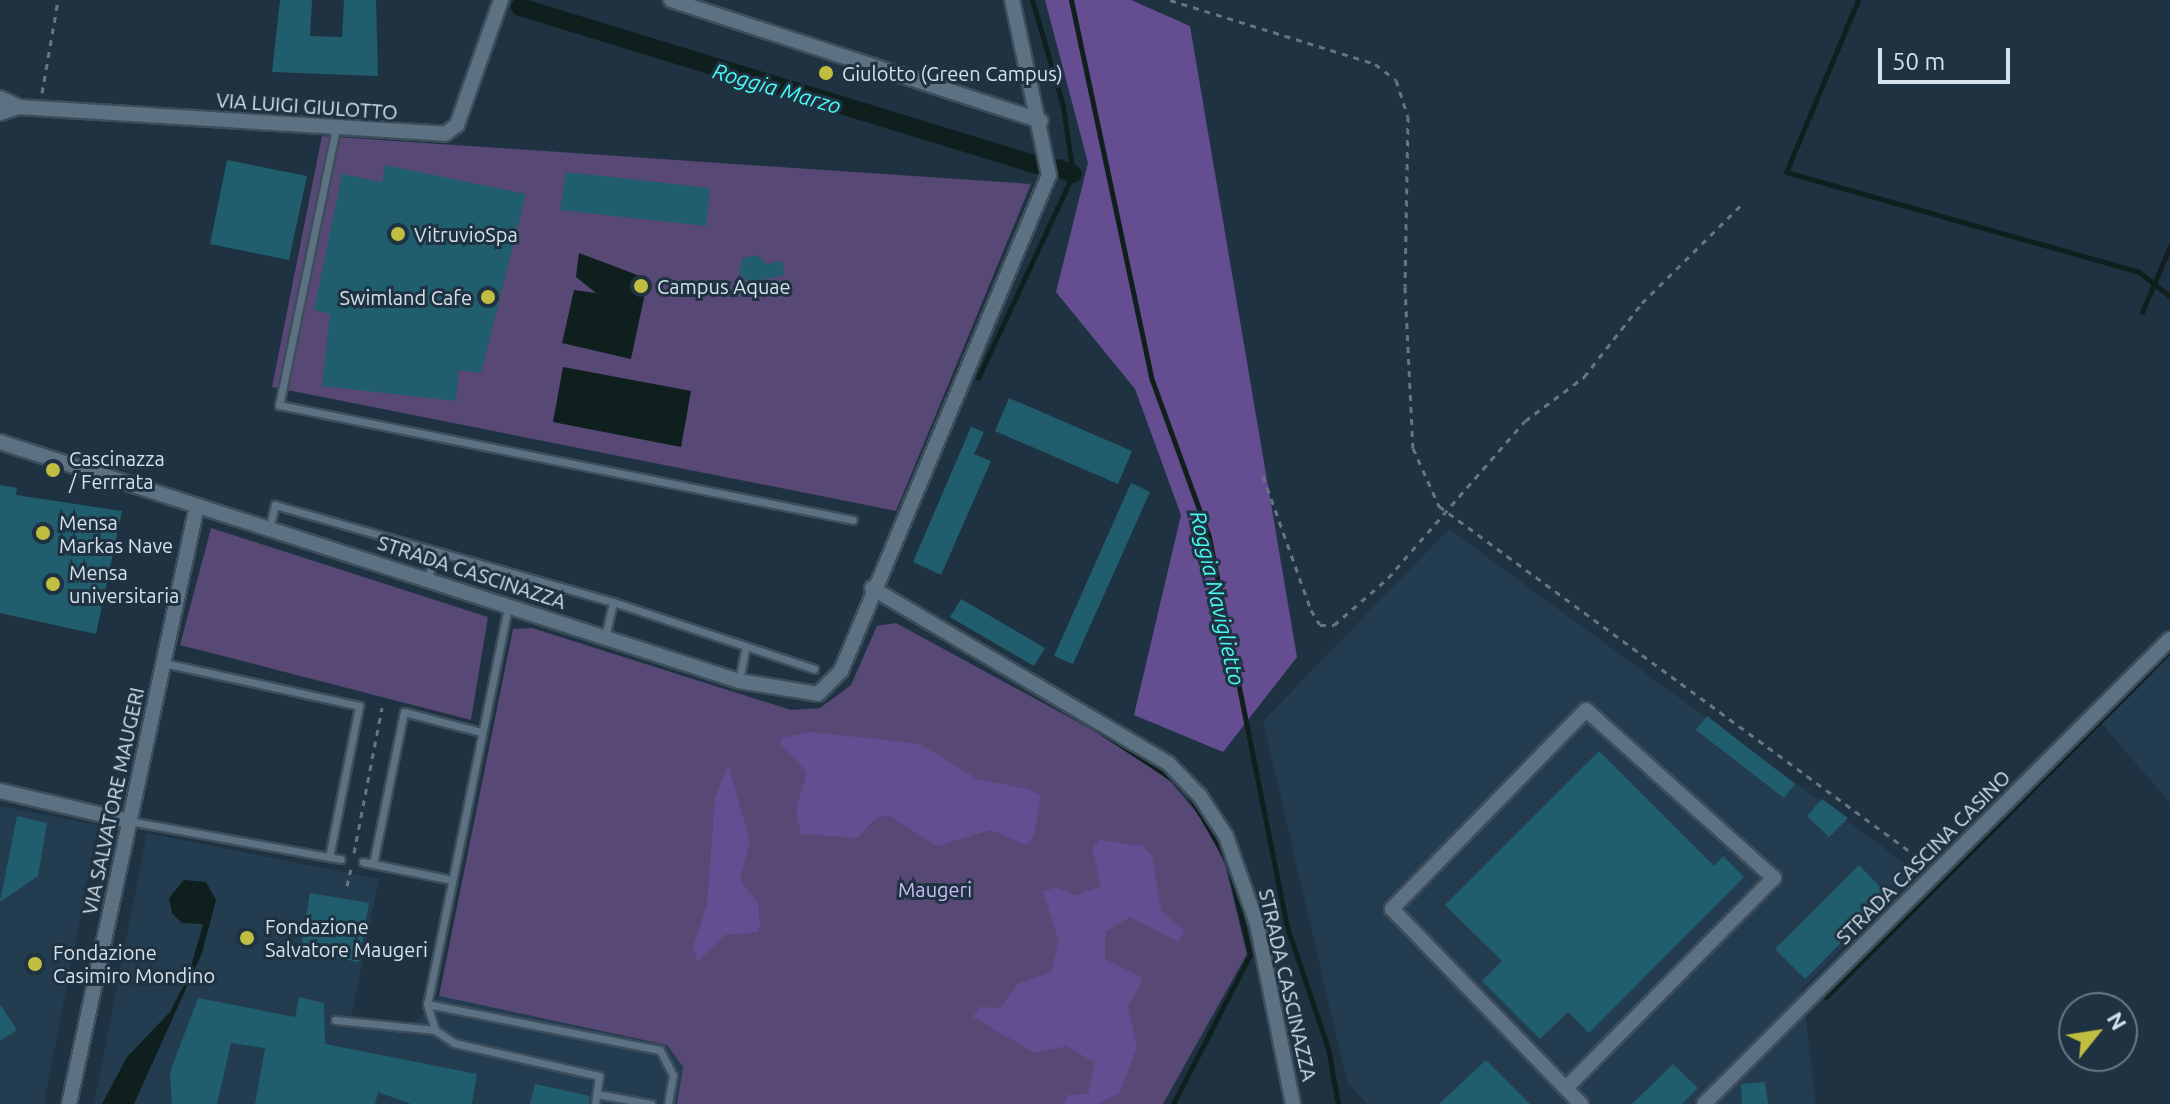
<!DOCTYPE html>
<html>
<head>
<meta charset="utf-8">
<style>
  body { margin:0 }
  #map { position:relative; width:2170px; height:1104px; overflow:hidden; background:#1f3241; font-family:Ubuntu,sans-serif }
  div>[style] { position:absolute }
  .built>* { inset:0; background:#233c50 }
  .green>* { inset:0; background:#574875 }
  .forest>* { inset:0; background:#654d92 }
  .water>* { inset:0; background:#0e1f1e }
  .stream>* { height:5px; margin:-2.5px; padding:0 2.5px; transform-origin:2.5px; border-radius:2.5px; background:#0e1f1e }
  .canal>* { height:18px; margin:-9px; padding:0 9px; transform-origin:9px; border-radius:9px; background:#0e1f1e }
  .building>* { inset:0; background:#205e6e }
  .path>* { height:3px; margin-top:-1.5px; transform-origin:0; background:repeating-linear-gradient(90deg,#657582 0 6px,transparent 0 12px) }
  .roads { filter:drop-shadow(2px 0 #3d4d5a) drop-shadow(-2px 0 #3d4d5a) drop-shadow(0 2px #3d4d5a) drop-shadow(0 -2px #3d4d5a) }
  .lane>* { height:7px; margin:-3.5px; padding:0 3.5px; transform-origin:3.5px; border-radius:3.5px; background:#5c7182 }
  .street>* { height:14px; margin:-7px; padding:0 7px; transform-origin:7px; border-radius:7px; background:#5c7182 }
  .dots>* { width:22px; height:22px; translate:-50% -50%; box-sizing:border-box; border:4px solid #1f3241; border-radius:50% }
  span { translate:-50% -50%; white-space:nowrap; text-align:center; line-height:1.15; -webkit-text-stroke:6px #1f3241; paint-order:stroke }
  .poi-label { font-size:20px; color:#d5e1ea }
  .left { translate:0 -50%; text-align:left }
  .right { translate:-100% -50%; text-align:right }
  .street-label { font-size:20px; color:#d5e1ea }
  .park-label { font-size:20px; color:#ccbbf7 }
  .water-label { font-size:22px; color:#47fbf3; font-style:italic }
  .north { position:absolute; left:2058px; top:992px; width:80px; height:80px; box-sizing:border-box; background:#1f3241; border:2px solid #687885; border-radius:50%; rotate:60deg; font-size:22px; font-weight:700; line-height:32px; text-align:center; color:#d5e1ea }
  .north::after { content:''; display:block; margin:auto; width:28px; height:36px; background:#bfbe41; clip-path:polygon(50% 0,100% 100%,50% 72%,0 100%) }
  .scale { position:absolute; left:1878px; top:48px; width:132px; height:36px; box-sizing:border-box; border:4px solid #d5e1ea; border-top:0; padding-left:10px; font-size:24px; line-height:28px; white-space:nowrap; color:#d5e1ea; -webkit-text-stroke:6px #1f3241; paint-order:stroke }
</style>
</head>
<body>
<div id="map">
  <div class="built">
    <div style="clip-path:polygon(1449px 529px,1917px 872px,1802px 989px,1816px 1104px,1367px 1104px,1347px 1082px,1263px 721px)"></div>
    <div style="clip-path:polygon(2170px 652px,2170px 803px,2101px 723px)"></div>
    <div style="clip-path:polygon(0 806px,98px 825px,44px 1104px,0 1104px)"></div>
    <div style="clip-path:polygon(147px 833px,379px 879px,351px 1018px,409px 1029px,439px 996px,667px 1045px,683px 1067px,677px 1104px,94px 1104px)"></div>
  </div>
  <div class="green">
    <div style="clip-path:polygon(322px 136px,1031px 184px,896px 511px,272px 387px)"></div>
    <div style="clip-path:polygon(211px 528px,488px 617px,471px 720px,180px 645px)"></div>
    <div style="clip-path:polygon(896px 623px,1120px 745px,1171px 782px,1202px 819px,1225px 864px,1247px 954px,1163px 1104px,677px 1104px,683px 1067px,667px 1045px,439px 996px,513px 629px,532px 628px,791px 710px,820px 708px,851px 685px,877px 626px)"></div>
  </div>
  <div class="forest">
    <div style="clip-path:polygon(1045px 0,1131px 0,1190px 26px,1297px 657px,1223px 752px,1134px 715px,1181px 515px,1135px 389px,1056px 292px,1088px 163px)"></div>
    <div style="clip-path:polygon(812px 732px,920px 744px,977px 779px,1028px 789px,1041px 795px,1034px 835px,1026px 845px,991px 830px,937px 846px,890px 816px,877px 817px,857px 838px,801px 834px,796px 810px,807px 772px,780px 745px,781px 738px)"></div>
    <div style="clip-path:polygon(728px 765px,750px 841px,740px 880px,758px 903px,760px 925px,758px 932px,725px 935px,698px 961px,693px 948px,707px 904px,715px 798px)"></div>
    <div style="clip-path:polygon(1099px 840px,1142px 846px,1152px 856px,1161px 911px,1184px 930px,1179px 942px,1130px 917px,1105px 932px,1105px 959px,1143px 978px,1128px 1007px,1137px 1047px,1119px 1093px,1097px 1104px,1064px 1104px,1068px 1095px,1088px 1094px,1095px 1063px,1067px 1046px,1035px 1053px,973px 1017px,979px 1007px,1000px 1008px,1018px 984px,1051px 972px,1059px 941px,1043px 892px,1055px 887px,1075px 895px,1101px 887px,1092px 849px)"></div>
  </div>
  <div class="water">
    <div style="clip-path:polygon(579px 253px,648px 279px,631px 359px,562px 343px,574px 290px,596px 293px,576px 277px)"></div>
    <div style="clip-path:polygon(563px 367px,691px 391px,681px 447px,553px 422px)"></div>
    <div style="clip-path:polygon(184px 880px,206px 882px,216px 900px,202px 953px,134px 1104px,102px 1104px,127px 1057px,170px 1012px,188px 977px,203px 924px,182px 923px,172px 913px,169px 898px)"></div>
  </div>
  <div class="stream">
    <div style="left:1071px;top:0;width:389px;rotate:78deg"></div>
    <div style="left:1152px;top:380px;width:167px;rotate:70deg"></div>
    <div style="left:1209px;top:537px;width:395px;rotate:78.7deg"></div>
    <div style="left:1286px;top:924px;width:131px;rotate:71.3deg"></div>
    <div style="left:1328px;top:1048px;width:57px;rotate:79.9deg"></div>
    <div style="left:1858px;top:0;width:186px;rotate:112.7deg"></div>
    <div style="left:1786px;top:172px;width:367px;rotate:15.8deg"></div>
    <div style="left:2139px;top:272px;width:39px;rotate:38deg"></div>
    <div style="left:2142px;top:312px;width:72px;rotate:-67deg"></div>
    <div style="left:978px;top:378px;width:225px;rotate:-65deg"></div>
    <div style="left:1073px;top:174px;width:69px;rotate:-98.4deg"></div>
    <div style="left:1063px;top:106px;width:110px;rotate:-106.3deg"></div>
    <div style="left:1093px;top:727px;width:103px;rotate:33.1deg"></div>
    <div style="left:1826px;top:997px;width:488px;rotate:-45.2deg"></div>
    <div style="left:1173px;top:1104px;width:168px;rotate:-62.7deg"></div>
    <div style="left:1250px;top:955px;width:97px;rotate:-103.2deg"></div>
    <div style="left:1228px;top:861px;width:82px;rotate:-120.6deg"></div>
  </div>
  <div class="canal">
    <div style="left:520px;top:7px;width:541px;rotate:16.99deg"></div>
    <div style="left:1059px;top:168px;width:15px;rotate:23deg"></div>
  </div>
  <div class="building">
    <div style="clip-path:polygon(280px 0,312px 0,310px 36px,342px 37px,344px 0,376px 0,378px 76px,272px 72px)"></div>
    <div style="clip-path:polygon(227px 160px,307px 176px,289px 260px,210px 244px)"></div>
    <div style="clip-path:polygon(385px 165px,526px 194px,481px 373px,459px 370px,456px 401px,322px 386px,330px 314px,314px 310px,342px 174px,382px 182px)"></div>
    <div style="clip-path:polygon(566px 172px,710px 188px,706px 226px,560px 210px)"></div>
    <div style="clip-path:polygon(758px 255px,767px 264px,782px 261px,785px 275px,749px 283px,739px 272px,743px 258px)"></div>
    <div style="clip-path:polygon(1009px 398px,1132px 451px,1118px 484px,995px 431px)"></div>
    <div style="clip-path:polygon(971px 427px,984px 432px,974px 454px,991px 461px,941px 575px,913px 562px)"></div>
    <div style="clip-path:polygon(1131px 483px,1150px 492px,1073px 664px,1054px 656px)"></div>
    <div style="clip-path:polygon(0 485px,17px 488px,16px 495px,122px 511px,96px 634px,0 613px)"></div>
    <div style="clip-path:polygon(961px 599px,1045px 648px,1034px 666px,950px 617px)"></div>
    <div style="clip-path:polygon(1707px 716px,1795px 784px,1784px 798px,1696px 730px)"></div>
    <div style="clip-path:polygon(1599px 751px,1714px 866px,1723px 856px,1744px 877px,1589px 1033px,1568px 1012px,1540px 1039px,1482px 981px,1502px 961px,1445px 905px)"></div>
    <div style="clip-path:polygon(1822px 799px,1848px 818px,1829px 837px,1807px 816px)"></div>
    <div style="clip-path:polygon(17px 816px,47px 823px,38px 876px,0 902px)"></div>
    <div style="clip-path:polygon(1859px 865px,1888px 895px,1805px 979px,1775px 949px)"></div>
    <div style="clip-path:polygon(310px 893px,369px 903px,359px 962px,300px 952px)"></div>
    <div style="clip-path:polygon(299px 997px,324px 1003px,325px 1044px,477px 1074px,472px 1104px,411px 1104px,378px 1092px,375px 1104px,255px 1104px,265px 1048px,231px 1043px,217px 1104px,172px 1104px,170px 1072px,198px 998px,295px 1017px)"></div>
    <div style="clip-path:polygon(0 1004px,17px 1030px,0 1041px)"></div>
    <div style="clip-path:polygon(1486px 1060px,1530px 1104px,1439px 1104px,1471px 1074px)"></div>
    <div style="clip-path:polygon(1673px 1064px,1698px 1088px,1682px 1104px,1632px 1104px)"></div>
    <div style="clip-path:polygon(1765px 1082px,1768px 1104px,1742px 1104px,1741px 1084px)"></div>
    <div style="clip-path:polygon(535px 1084px,590px 1096px,589px 1104px,530px 1104px)"></div>
  </div>
  <div class="path">
    <div style="left:1170px;top:0;width:215px;rotate:17.3deg"></div>
    <div style="left:1375px;top:64px;width:26px;rotate:37deg"></div>
    <div style="left:1396px;top:80px;width:38px;rotate:72deg"></div>
    <div style="left:1408px;top:116px;width:171px;rotate:91deg"></div>
    <div style="left:1405px;top:287px;width:161px;rotate:87.2deg"></div>
    <div style="left:1413px;top:448px;width:64px;rotate:65.9deg"></div>
    <div style="left:1439px;top:506px;width:600px;rotate:36.26deg"></div>
    <div style="left:42px;top:93px;width:94px;rotate:-80.2deg"></div>
    <div style="left:1263px;top:476px;width:142px;rotate:70.3deg"></div>
    <div style="left:1311px;top:610px;width:17px;rotate:59deg"></div>
    <div style="left:1320px;top:625px;width:14px"></div>
    <div style="left:1334px;top:625px;width:72px;rotate:-41deg"></div>
    <div style="left:1388px;top:578px;width:208px;rotate:-48.9deg"></div>
    <div style="left:1525px;top:421px;width:74px;rotate:-36.7deg"></div>
    <div style="left:1584px;top:377px;width:94px;rotate:-51.9deg"></div>
    <div style="left:1642px;top:303px;width:141px;rotate:-44.7deg"></div>
    <div style="left:354px;top:853px;width:148px;rotate:-79.1deg"></div>
    <div style="left:347px;top:886px;width:17px;rotate:-77deg"></div>
  </div>
  <div class="roads">
    <div class="lane">
      <div style="left:336px;top:128px;width:283px;rotate:101.6deg"></div>
      <div style="left:279px;top:405px;width:585px;rotate:11.33deg"></div>
      <div style="left:270px;top:526px;width:22px;rotate:-77deg"></div>
      <div style="left:275px;top:505px;width:352px;rotate:16deg"></div>
      <div style="left:613px;top:602px;width:212px;rotate:18.4deg"></div>
      <div style="left:428px;top:578px;width:28px;rotate:-75deg"></div>
      <div style="left:508px;top:607px;width:405px;rotate:101.5deg"></div>
      <div style="left:427px;top:1004px;width:27px;rotate:73deg"></div>
      <div style="left:435px;top:1030px;width:23px;rotate:34deg"></div>
      <div style="left:454px;top:1043px;width:149px;rotate:12.8deg"></div>
      <div style="left:599px;top:1076px;width:28px;rotate:98deg"></div>
      <div style="left:605px;top:637px;width:36px;rotate:-77deg"></div>
      <div style="left:164px;top:663px;width:200px;rotate:12.4deg"></div>
      <div style="left:359px;top:706px;width:154px;rotate:101.2deg"></div>
      <div style="left:739px;top:681px;width:32px;rotate:-79deg"></div>
      <div style="left:129px;top:821px;width:215px;rotate:10.2deg"></div>
      <div style="left:363px;top:862px;width:91px;rotate:11.4deg"></div>
      <div style="left:373px;top:864px;width:155px;rotate:-78.5deg"></div>
      <div style="left:404px;top:712px;width:80px;rotate:14.6deg"></div>
      <div style="left:427px;top:1004px;width:237px;rotate:11.2deg"></div>
      <div style="left:660px;top:1050px;width:28px;rotate:63deg"></div>
      <div style="left:673px;top:1075px;width:29px;rotate:100deg"></div>
      <div style="left:335px;top:1020px;width:100px;rotate:5.7deg"></div>
      <div style="left:597px;top:1094px;width:55px;rotate:10.5deg"></div>
    </div>
    <div class="street">
      <div style="left:671px;top:0;width:389px;rotate:18.1deg"></div>
      <div style="left:0;top:98px;width:21px;rotate:25deg"></div>
      <div style="left:0;top:113px;width:20px;rotate:-18deg"></div>
      <div style="left:19px;top:107px;width:427px;rotate:3.6deg"></div>
      <div style="left:445px;top:134px;width:15px;rotate:-37deg"></div>
      <div style="left:457px;top:125px;width:133px;rotate:-70.6deg"></div>
      <div style="left:0;top:442px;width:777px;rotate:17.92deg"></div>
      <div style="left:739px;top:681px;width:80px;rotate:9.3deg"></div>
      <div style="left:818px;top:694px;width:33px;rotate:-45deg"></div>
      <div style="left:841px;top:671px;width:538px;rotate:-67.25deg"></div>
      <div style="left:1049px;top:175px;width:179px;rotate:-101.9deg"></div>
      <div style="left:872px;top:588px;width:344px;rotate:30.6deg"></div>
      <div style="left:1168px;top:763px;width:46px;rotate:45.9deg"></div>
      <div style="left:1200px;top:796px;width:48px;rotate:57deg"></div>
      <div style="left:1226px;top:836px;width:93px;rotate:70.6deg"></div>
      <div style="left:1257px;top:924px;width:184px;rotate:78.7deg"></div>
      <div style="left:0;top:791px;width:132px;rotate:13.1deg"></div>
      <div style="left:1566px;top:1088px;width:296px;rotate:-45.3deg"></div>
      <div style="left:1774px;top:878px;width:252px;rotate:-138.2deg"></div>
      <div style="left:1586px;top:710px;width:278px;rotate:134.3deg"></div>
      <div style="left:1392px;top:909px;width:272px;rotate:45.9deg"></div>
      <div style="left:69px;top:1104px;width:612px;rotate:-77.92deg"></div>
      <div style="left:1704px;top:1104px;width:658px;rotate:-44.94deg"></div>
    </div>
  </div>
  <div class="dots">
    <div style="left:826px;top:73px;background:#bfbe41"></div>
    <div style="left:398px;top:234px;background:#bfbe41"></div>
    <div style="left:641px;top:286px;background:#bfbe41"></div>
    <div style="left:488px;top:297px;background:#bfbe41"></div>
    <div style="left:53px;top:470px;background:#bfbe41"></div>
    <div style="left:43px;top:533px;background:#bfbe41"></div>
    <div style="left:53px;top:584px;background:#bfbe41"></div>
    <div style="left:247px;top:938px;background:#bfbe41"></div>
    <div style="left:35px;top:964px;background:#bfbe41"></div>
  </div>
  <div class="poi-label">
    <span class="left" style="left:842px;top:73px">Giulotto (Green Campus)</span>
    <span class="left" style="left:414px;top:234px">VitruvioSpa</span>
    <span class="left" style="left:657px;top:286px">Campus Aquae</span>
    <span class="right" style="left:472px;top:297px">Swimland Cafe</span>
    <span class="left" style="left:69px;top:470px">Cascinazza<br>/ Ferrrata</span>
    <span class="left" style="left:59px;top:534px">Mensa<br>Markas Nave</span>
    <span class="left" style="left:69px;top:584px">Mensa<br>universitaria</span>
    <span class="left" style="left:265px;top:938px">Fondazione<br>Salvatore Maugeri</span>
    <span class="left" style="left:53px;top:964px">Fondazione<br>Casimiro Mondino</span>
  </div>
  <div class="street-label">
    <span style="left:307px;top:106px;rotate:4deg">VIA LUIGI GIULOTTO</span>
    <span style="left:472px;top:572px;rotate:18deg">STRADA CASCINAZZA</span>
    <span style="left:113px;top:801px;rotate:-78deg">VIA SALVATORE MAUGERI</span>
    <span style="left:1923px;top:857px;rotate:-45deg">STRADA CASCINA CASINO</span>
    <span style="left:1288px;top:985px;rotate:77deg">STRADA CASCINAZZA</span>
  </div>
  <div class="park-label">
    <span style="left:935px;top:889px">Maugeri</span>
  </div>
  <div class="water-label">
    <span style="left:777px;top:88px;rotate:16deg">Roggia Marzo</span>
    <span style="left:1218px;top:598px;rotate:77deg">Roggia Naviglietto</span>
  </div>
  <div class="north">N</div>
  <div class="scale">50 m</div>
</div>
</body>
</html>
